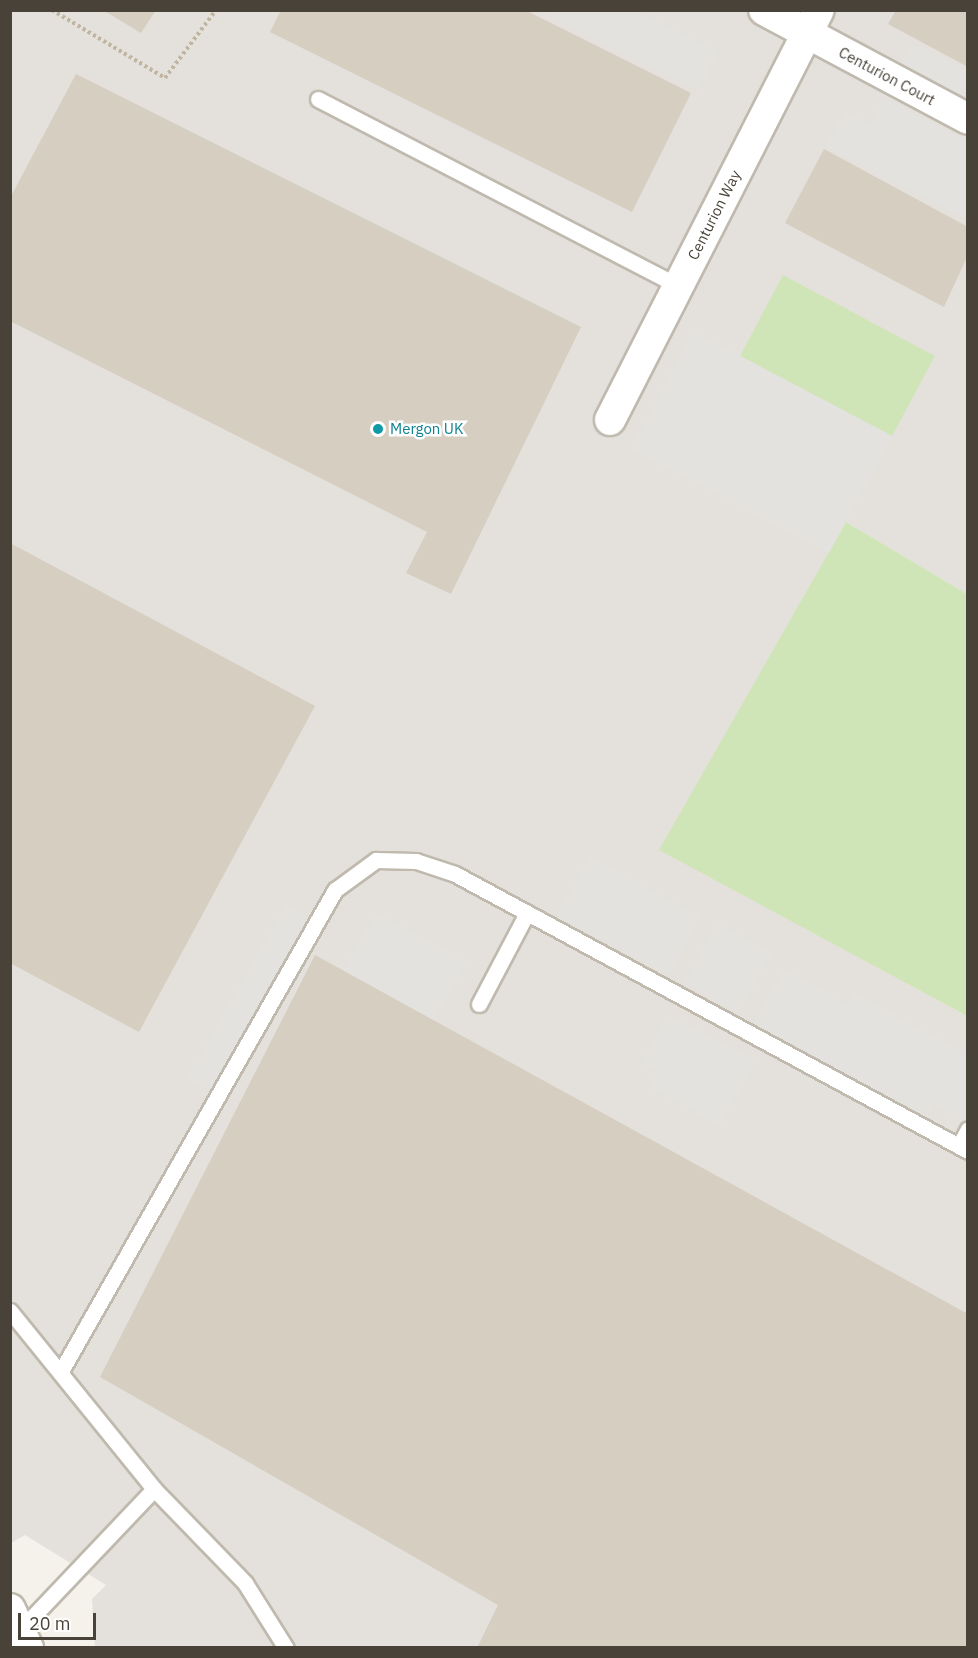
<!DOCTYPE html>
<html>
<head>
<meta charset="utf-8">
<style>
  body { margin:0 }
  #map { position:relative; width:978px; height:1658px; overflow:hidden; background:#f4f2eb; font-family:"IBM Plex Sans",sans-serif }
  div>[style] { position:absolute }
  .industrial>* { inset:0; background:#e4e1dc }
  .green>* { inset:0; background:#d0e5b7 }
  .parking>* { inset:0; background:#e3e2df }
  .building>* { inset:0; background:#d5cec1 }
  .path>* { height:4px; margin-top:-2px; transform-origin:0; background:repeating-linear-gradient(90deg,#c0b5a0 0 3px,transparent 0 6px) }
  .roads { filter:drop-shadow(2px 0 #bfb9ae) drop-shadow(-2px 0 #bfb9ae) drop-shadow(0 2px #bfb9ae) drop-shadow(0 -2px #bfb9ae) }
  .lane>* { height:15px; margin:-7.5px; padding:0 7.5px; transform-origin:7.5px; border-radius:7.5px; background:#fff }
  .street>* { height:30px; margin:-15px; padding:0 15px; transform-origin:15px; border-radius:15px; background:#fff }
  .dots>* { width:16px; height:16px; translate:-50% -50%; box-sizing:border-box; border:3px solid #fff; border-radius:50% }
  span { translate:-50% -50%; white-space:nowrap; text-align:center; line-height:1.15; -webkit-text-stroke:5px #fff; paint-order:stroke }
  .street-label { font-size:15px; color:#484239 }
  .culture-label { font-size:15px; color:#0d838f }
  .left { translate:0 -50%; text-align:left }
  .frame { position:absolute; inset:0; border:12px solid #484239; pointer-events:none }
  .scale { position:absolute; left:18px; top:1613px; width:78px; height:27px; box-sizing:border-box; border:3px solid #484239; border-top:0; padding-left:8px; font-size:18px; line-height:21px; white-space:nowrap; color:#484239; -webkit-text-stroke:4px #fff; paint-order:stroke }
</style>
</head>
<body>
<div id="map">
  <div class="industrial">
    <div style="clip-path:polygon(10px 11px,967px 11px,967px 594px,846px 522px,829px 553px,860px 958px,967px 1016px,967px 1647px,95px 1647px,92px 1599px,106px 1585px,25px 1535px,11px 1543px)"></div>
  </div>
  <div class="green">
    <div style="clip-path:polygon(783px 275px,935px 356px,892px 436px,740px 356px)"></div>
    <div style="clip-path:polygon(846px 522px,967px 594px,967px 1016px,659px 850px)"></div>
  </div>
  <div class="parking">
    <div style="clip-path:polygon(540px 11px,636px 11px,718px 52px,699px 90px)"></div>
    <div style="clip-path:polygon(914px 43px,967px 71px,967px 103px,901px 68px)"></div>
    <div style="clip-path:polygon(884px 98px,967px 141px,967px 219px,826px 146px,845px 111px,870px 124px)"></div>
    <div style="clip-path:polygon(693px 331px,892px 436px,829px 553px,631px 449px)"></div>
    <div style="clip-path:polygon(589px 857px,700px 917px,668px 975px,557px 915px)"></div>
    <div style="clip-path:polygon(286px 905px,310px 919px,212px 1091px,188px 1078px)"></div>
    <div style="clip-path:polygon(377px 913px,467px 962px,433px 1020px,343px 970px)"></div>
    <div style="clip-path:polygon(718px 923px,772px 954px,738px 1013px,684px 982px)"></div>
    <div style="clip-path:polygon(784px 969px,848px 1005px,855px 993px,967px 1055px,967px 1125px,934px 1106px,926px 1119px,754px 1023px)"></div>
    <div style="clip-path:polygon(668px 1014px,755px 1061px,720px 1125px,650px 1087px,658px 1072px,641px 1063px)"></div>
  </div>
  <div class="building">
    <div style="clip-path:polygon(103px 10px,156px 10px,141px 33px)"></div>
    <div style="clip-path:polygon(281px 10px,525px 10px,691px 93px,632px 212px,270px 32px)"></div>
    <div style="clip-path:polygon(896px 10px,968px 10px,968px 67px,888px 24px)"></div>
    <div style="clip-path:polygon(76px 74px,581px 327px,451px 594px,406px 573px,427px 532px,10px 321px,10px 198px)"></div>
    <div style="clip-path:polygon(824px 149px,968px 227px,968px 255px,944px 307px,785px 223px)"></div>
    <div style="clip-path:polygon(10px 543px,315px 706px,139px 1032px,10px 963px)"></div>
    <div style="clip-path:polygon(315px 955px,968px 1314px,968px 1648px,477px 1648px,498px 1605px,100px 1377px)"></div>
  </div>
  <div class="path">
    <div style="left:52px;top:10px;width:132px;rotate:31deg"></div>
    <div style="left:165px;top:78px;width:85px;rotate:-53.1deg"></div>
  </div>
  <div class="roads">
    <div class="lane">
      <div style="left:318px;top:99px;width:406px;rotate:27.4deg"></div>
      <div style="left:479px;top:1004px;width:103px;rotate:-62.2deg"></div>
      <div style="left:959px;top:1146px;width:19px;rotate:-62deg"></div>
      <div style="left:10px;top:1311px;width:229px;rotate:51deg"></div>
      <div style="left:154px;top:1489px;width:195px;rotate:133.5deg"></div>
      <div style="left:61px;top:1371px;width:554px;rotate:-60.33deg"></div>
      <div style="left:335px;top:890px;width:51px;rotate:-36.2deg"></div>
      <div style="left:376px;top:860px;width:40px;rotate:1.4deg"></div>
      <div style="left:416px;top:861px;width:41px;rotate:18.4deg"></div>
      <div style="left:455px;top:874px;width:583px;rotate:28.37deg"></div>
      <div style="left:154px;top:1489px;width:131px;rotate:45.9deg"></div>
      <div style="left:245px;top:1583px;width:77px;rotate:57.8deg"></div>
    </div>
    <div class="street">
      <div style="left:764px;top:10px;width:231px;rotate:28.1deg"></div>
      <div style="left:610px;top:420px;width:460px;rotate:-63deg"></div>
      <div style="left:10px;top:1609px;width:43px;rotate:65.2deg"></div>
    </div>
  </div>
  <div class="dots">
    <div style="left:378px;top:429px;background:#0f9aa8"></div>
  </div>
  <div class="street-label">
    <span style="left:887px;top:76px;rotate:28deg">Centurion Court</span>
    <span style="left:714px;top:215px;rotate:-63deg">Centurion Way</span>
  </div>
  <div class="culture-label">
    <span class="left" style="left:390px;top:429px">Mergon UK</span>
  </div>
  <div class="frame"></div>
  <div class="scale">20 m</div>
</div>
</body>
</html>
